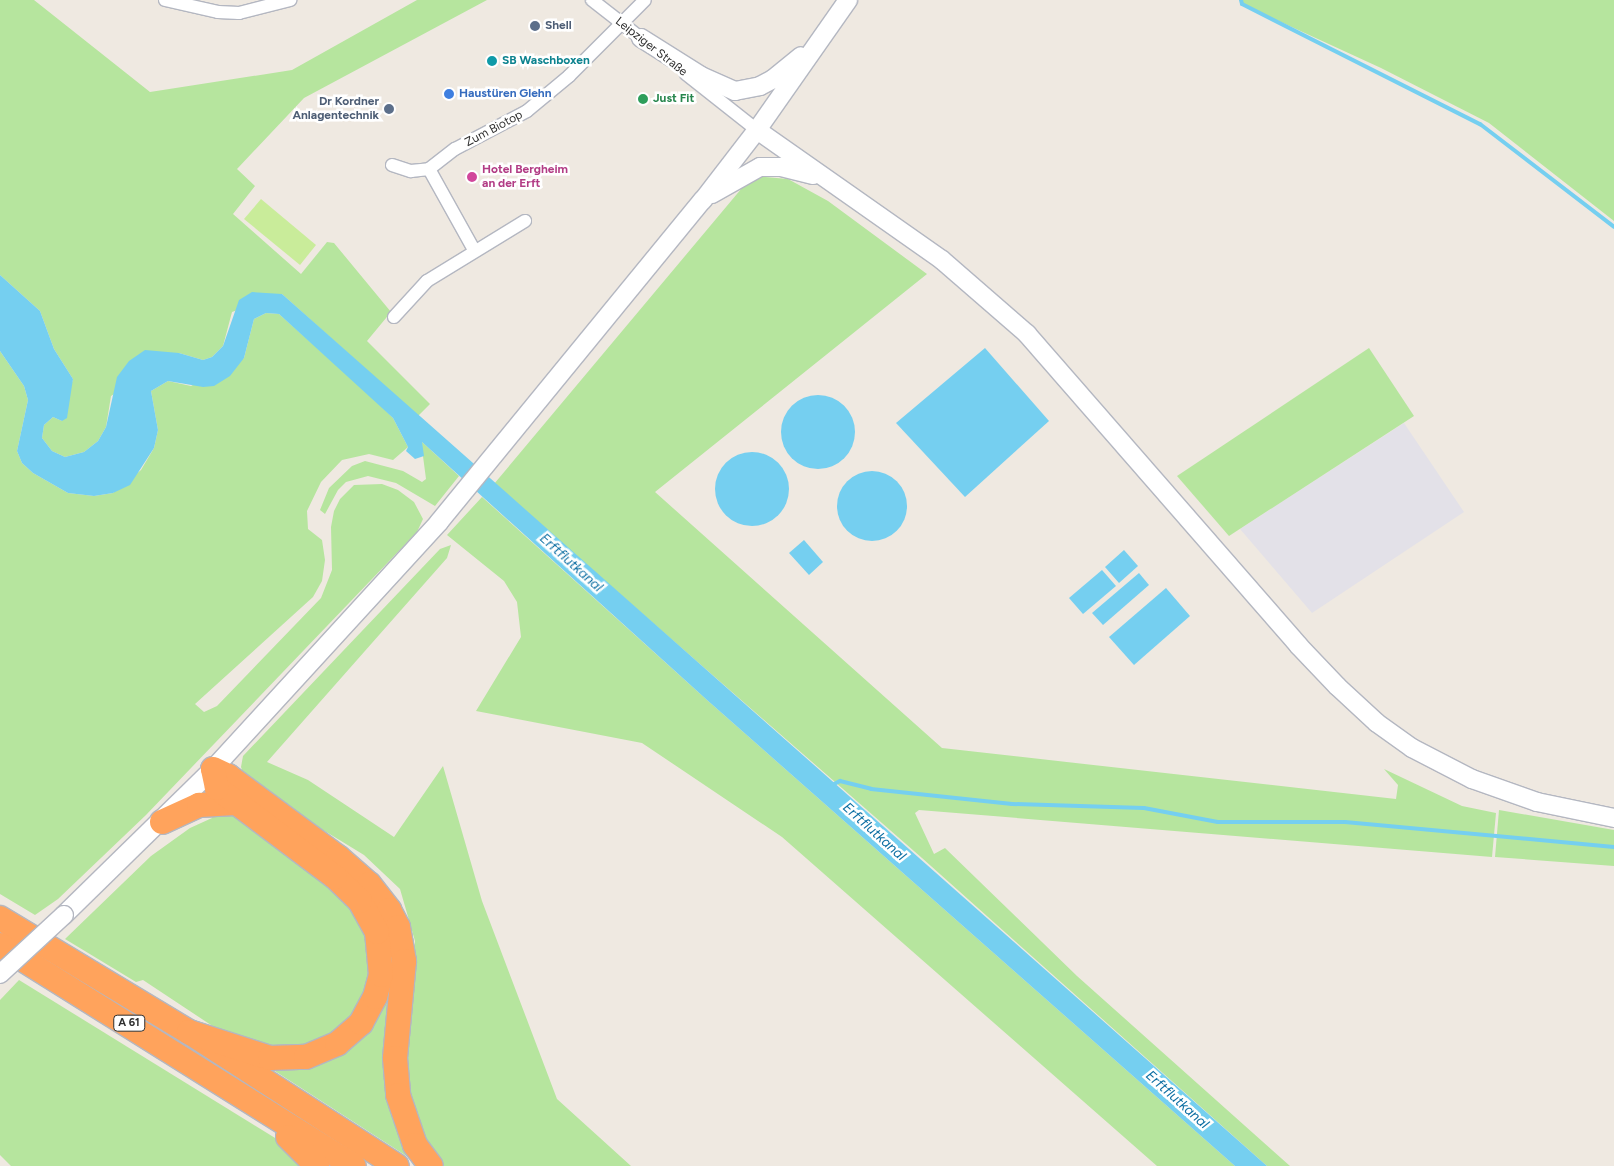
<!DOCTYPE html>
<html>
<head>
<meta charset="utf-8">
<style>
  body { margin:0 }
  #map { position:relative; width:1614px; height:1166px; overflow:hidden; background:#efe9e1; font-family:Figtree,sans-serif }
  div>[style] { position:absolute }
  .industrial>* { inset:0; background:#e3e1e8 }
  .green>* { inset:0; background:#b6e59e }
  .pitch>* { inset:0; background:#c9ec9a }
  .water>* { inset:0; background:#75cff0 }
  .round { border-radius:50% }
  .stream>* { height:4px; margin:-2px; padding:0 2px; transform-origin:2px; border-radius:2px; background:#75cff0 }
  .roads { filter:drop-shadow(1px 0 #b4b7c1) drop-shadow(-1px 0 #b4b7c1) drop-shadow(0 1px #b4b7c1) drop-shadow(0 -1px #b4b7c1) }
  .street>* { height:12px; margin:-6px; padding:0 6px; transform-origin:6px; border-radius:6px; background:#fff }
  .secondary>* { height:18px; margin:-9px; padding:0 9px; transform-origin:9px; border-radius:9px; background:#fff }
  .highway>* { height:24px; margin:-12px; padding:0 12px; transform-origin:12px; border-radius:12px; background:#ffa35c }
  .bridges { filter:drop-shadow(1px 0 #b4b7c1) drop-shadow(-1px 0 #b4b7c1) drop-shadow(0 1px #b4b7c1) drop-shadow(0 -1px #b4b7c1) }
  .secondary-bridge>* { height:18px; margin:-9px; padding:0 9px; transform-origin:9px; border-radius:9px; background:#fff }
  .dots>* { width:14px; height:14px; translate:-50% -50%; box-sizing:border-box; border:2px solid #fff; border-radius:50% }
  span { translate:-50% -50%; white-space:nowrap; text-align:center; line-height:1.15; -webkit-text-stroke:5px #fff; paint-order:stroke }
  .shield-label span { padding:1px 4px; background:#fff; border:1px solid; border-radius:4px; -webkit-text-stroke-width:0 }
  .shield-label { font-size:11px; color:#2e2e2e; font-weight:700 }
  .service-label { font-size:12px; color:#4e5e75; font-weight:700 }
  .left { translate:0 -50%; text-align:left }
  .right { translate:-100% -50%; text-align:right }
  .street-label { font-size:12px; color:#2e2e2e }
  .culture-label { font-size:12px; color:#0d838f; font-weight:700 }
  .shop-label { font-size:12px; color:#366cbe; font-weight:700 }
  .leisure-label { font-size:12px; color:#27864d; font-weight:700 }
  .hotel-label { font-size:12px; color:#b23c85; font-weight:700 }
  .water-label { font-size:14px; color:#0d6fa3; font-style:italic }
</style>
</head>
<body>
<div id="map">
  <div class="industrial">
    <div style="clip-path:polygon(1404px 423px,1464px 512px,1312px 613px,1240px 529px)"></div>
  </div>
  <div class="green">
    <div style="clip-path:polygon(0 0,34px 0,150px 92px,292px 70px,417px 0,487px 0,304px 98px,237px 169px,255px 186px,233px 214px,301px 274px,327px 242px,334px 243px,391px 312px,367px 341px,430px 404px,418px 416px,282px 294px,232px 312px,223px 346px,212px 357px,203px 360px,179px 353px,111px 396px,106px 427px,98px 441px,84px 452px,65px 457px,52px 451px,42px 438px,44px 425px,53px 417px,62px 421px,73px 379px,54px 349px,40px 311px,0 275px)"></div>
    <div style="clip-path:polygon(1241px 0,1614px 0,1614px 221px,1489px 123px,1381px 68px,1242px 4px)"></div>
    <div style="clip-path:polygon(752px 176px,788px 179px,828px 201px,927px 274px,655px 492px,942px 748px,1396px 799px,1398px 785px,1384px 769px,1462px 806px,1496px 813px,1492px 857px,919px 810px,915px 813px,934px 854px,945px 848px,1077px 976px,1290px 1166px,1267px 1166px,922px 858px,494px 484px)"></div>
    <div style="clip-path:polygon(266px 313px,279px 314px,374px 399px,393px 418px,408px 447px,393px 460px,369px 454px,342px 460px,321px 482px,307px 511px,308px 529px,322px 540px,325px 560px,322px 581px,313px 597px,195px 704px,204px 712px,217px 706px,321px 598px,332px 570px,331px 527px,334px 511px,340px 499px,354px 485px,382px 484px,398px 490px,414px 502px,423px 519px,417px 532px,146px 815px,58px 899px,35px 915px,0 894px,0 351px,24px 386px,28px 400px,17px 451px,22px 463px,33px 473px,68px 493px,94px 496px,113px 493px,141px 470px,154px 448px,158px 430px,151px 391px,168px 381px,191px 386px,244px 358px,254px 319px)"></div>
    <div style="clip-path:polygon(1369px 348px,1414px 416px,1229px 536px,1177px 476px)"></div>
    <div style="clip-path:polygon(421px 441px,459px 476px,435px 506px,396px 483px,368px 476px,346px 482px,338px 490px,325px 514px,320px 510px,329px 488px,352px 466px,365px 461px,403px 471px,422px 482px,426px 479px)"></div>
    <div style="clip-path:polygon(482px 497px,707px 700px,1235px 1166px,1157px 1166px,782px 837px,642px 743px,476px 711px,521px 637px,517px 602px,504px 581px,447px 535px)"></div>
    <div style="clip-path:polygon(451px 545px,447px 558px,267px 762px,308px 780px,394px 837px,443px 766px,482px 901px,557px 1099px,631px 1166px,439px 1166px,421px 1139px,404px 1077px,415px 941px,400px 889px,364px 855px,269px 797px,245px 778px,241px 767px,243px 756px,440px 549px)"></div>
    <div style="clip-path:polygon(215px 808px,228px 809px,333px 882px,365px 918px,375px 968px,349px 1029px,292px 1053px,220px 1031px,143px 980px,136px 982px,65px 939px,151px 856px,190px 828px,212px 818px)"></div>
    <div style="clip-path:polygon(1499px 810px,1614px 830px,1614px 866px,1495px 857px)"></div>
    <div style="clip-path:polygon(383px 934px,397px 945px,394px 1017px,422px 1166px,264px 1064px,356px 1038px)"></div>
    <div style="clip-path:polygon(19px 980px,293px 1149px,310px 1166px,11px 1166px,0 1155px,0 1000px)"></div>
  </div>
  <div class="pitch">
    <div style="clip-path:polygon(261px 199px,316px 245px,300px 265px,244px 219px)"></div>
  </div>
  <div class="water">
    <div style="clip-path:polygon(0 275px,40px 311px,54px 349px,73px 379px,67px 418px,62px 421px,53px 417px,44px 425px,42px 438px,52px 451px,65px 457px,84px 452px,98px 441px,106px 427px,117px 377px,129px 361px,145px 350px,179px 353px,203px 360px,212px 357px,223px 346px,239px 300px,252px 292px,282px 294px,1267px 1166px,1235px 1166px,707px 700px,422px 442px,424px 456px,415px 459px,406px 451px,408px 447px,393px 418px,279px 314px,266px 313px,254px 319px,244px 358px,230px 376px,214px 386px,203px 387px,168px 381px,151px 391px,158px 430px,154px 448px,130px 485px,113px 493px,94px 496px,68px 493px,33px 473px,22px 463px,17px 451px,28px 400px,24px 386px,0 351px)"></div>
    <div style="clip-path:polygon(985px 348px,1049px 421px,965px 497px,896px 423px)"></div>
    <div class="round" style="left:781px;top:395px;width:74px;height:74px"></div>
    <div class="round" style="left:715px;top:452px;width:74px;height:74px"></div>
    <div class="round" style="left:837px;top:471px;width:70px;height:70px"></div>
    <div style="clip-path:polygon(804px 540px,823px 562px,809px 575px,789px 553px)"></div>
    <div style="clip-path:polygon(1124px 550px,1138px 566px,1119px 583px,1105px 567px)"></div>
    <div style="clip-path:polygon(1102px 570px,1116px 586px,1083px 614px,1069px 598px)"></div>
    <div style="clip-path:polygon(1139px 573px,1149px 585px,1103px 625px,1092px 613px)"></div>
    <div style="clip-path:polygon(1166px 588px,1190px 616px,1134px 665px,1109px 637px)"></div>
  </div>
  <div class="stream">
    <div style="left:1241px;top:0;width:4px;rotate:76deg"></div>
    <div style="left:1242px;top:4px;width:267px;rotate:26.8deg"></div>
    <div style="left:1480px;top:124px;width:169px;rotate:37.5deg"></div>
    <div style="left:832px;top:785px;width:9px;rotate:-27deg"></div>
    <div style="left:840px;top:781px;width:32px;rotate:14deg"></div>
    <div style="left:871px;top:789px;width:142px;rotate:6.1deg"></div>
    <div style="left:1012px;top:804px;width:132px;rotate:1.7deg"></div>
    <div style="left:1144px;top:808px;width:75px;rotate:10.7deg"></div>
    <div style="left:1218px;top:822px;width:127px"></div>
    <div style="left:1345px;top:822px;width:270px;rotate:5.3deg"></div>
  </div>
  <div class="roads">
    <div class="street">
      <div style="left:165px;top:0;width:54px;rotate:12.8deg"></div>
      <div style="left:218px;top:12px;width:21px;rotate:3deg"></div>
      <div style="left:239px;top:13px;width:53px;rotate:-14.3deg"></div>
      <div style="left:592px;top:0;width:70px;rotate:38deg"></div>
      <div style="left:686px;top:74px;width:90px;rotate:38.3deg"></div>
      <div style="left:392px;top:165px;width:20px;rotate:18deg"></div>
      <div style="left:411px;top:171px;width:18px;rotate:-6deg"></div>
      <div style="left:429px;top:169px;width:33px;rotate:-38deg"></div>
      <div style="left:455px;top:149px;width:81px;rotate:-27.8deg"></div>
      <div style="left:527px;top:111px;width:55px;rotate:-39.8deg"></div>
      <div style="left:569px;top:76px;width:107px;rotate:-45deg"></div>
      <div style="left:429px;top:169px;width:93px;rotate:60.9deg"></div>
      <div style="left:394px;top:317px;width:49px;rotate:-47.5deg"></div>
      <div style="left:427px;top:281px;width:115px;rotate:-31.5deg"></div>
    </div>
    <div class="secondary">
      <div style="left:641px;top:38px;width:71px;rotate:32.3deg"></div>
      <div style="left:701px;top:76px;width:37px;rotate:24deg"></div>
      <div style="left:735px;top:91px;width:25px;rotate:-11deg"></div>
      <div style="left:760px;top:86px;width:15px;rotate:-28deg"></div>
      <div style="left:773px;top:79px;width:36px;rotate:-39deg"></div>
      <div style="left:757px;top:130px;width:226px;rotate:35.1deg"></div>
      <div style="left:942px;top:260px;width:113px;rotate:41deg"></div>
      <div style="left:1027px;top:334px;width:413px;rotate:48.9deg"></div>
      <div style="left:1298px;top:645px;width:57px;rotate:46.4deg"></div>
      <div style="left:1337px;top:686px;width:54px;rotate:42.8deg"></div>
      <div style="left:1377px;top:723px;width:43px;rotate:35.5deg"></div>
      <div style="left:1412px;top:748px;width:68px;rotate:27.3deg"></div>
      <div style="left:1472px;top:779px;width:69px;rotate:19.5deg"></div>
      <div style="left:1537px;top:802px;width:79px;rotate:11.7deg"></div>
      <div style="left:712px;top:194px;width:55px;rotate:-29.4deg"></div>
      <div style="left:760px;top:167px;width:21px"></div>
      <div style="left:781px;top:167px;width:33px;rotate:14deg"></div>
      <div style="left:64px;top:915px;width:209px;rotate:-44.4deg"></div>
      <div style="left:213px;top:769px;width:335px;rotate:-47.5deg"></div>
      <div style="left:439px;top:522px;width:416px;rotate:-50.7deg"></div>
      <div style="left:703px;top:200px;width:88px;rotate:-52.4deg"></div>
      <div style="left:757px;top:130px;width:159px;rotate:-55deg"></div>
    </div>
    <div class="highway">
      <div style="left:213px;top:769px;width:17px;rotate:25deg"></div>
      <div style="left:228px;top:776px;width:137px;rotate:36.4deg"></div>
      <div style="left:338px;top:857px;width:41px;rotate:41.1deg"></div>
      <div style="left:369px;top:884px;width:33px;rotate:52deg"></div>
      <div style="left:389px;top:910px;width:19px;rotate:62deg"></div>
      <div style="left:398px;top:927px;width:35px;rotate:80deg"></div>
      <div style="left:404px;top:961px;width:97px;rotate:95.3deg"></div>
      <div style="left:395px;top:1058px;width:37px;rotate:85deg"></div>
      <div style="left:398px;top:1095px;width:53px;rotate:71.2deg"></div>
      <div style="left:415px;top:1145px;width:26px;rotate:53deg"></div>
      <div style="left:162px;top:822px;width:41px;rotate:-24.7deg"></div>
      <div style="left:199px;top:805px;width:36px;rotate:-3deg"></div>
      <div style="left:0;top:918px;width:221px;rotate:31.1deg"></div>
      <div style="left:189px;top:1032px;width:247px;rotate:32.8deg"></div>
      <div style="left:0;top:945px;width:417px;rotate:32deg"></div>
      <div style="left:189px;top:1032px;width:85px;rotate:17.8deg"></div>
      <div style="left:270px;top:1058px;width:36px;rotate:-2deg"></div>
      <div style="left:306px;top:1057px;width:34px;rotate:-23deg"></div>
      <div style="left:337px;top:1044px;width:32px;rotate:-41deg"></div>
      <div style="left:361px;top:1023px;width:30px;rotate:-62deg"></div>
      <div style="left:375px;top:997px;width:23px;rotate:-75deg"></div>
      <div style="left:381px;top:975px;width:43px;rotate:-95.3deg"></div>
      <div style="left:377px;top:932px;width:35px;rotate:-119deg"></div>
      <div style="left:360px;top:901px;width:35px;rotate:-136deg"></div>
      <div style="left:335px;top:877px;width:148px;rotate:-143deg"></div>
      <div style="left:217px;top:788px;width:19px;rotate:-102deg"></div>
      <div style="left:288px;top:1137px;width:41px;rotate:45deg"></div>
    </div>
  </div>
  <div class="bridges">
    <div class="secondary-bridge">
      <div style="left:0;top:974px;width:87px;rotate:-42.7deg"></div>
    </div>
  </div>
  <div class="dots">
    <div style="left:535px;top:26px;background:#5c6f8a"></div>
    <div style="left:492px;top:61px;background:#0f9aa8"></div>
    <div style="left:449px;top:94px;background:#3f7fe0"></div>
    <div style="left:643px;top:99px;background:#2e9e5b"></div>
    <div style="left:389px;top:109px;background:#5c6f8a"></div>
    <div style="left:472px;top:177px;background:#d1479c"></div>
  </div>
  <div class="shield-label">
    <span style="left:129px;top:1023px">A 61</span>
  </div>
  <div class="service-label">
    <span class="left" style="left:545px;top:26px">Shell</span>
    <span class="right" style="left:379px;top:109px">Dr Kordner<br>Anlagentechnik</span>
  </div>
  <div class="street-label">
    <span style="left:651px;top:47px;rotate:38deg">Leipziger Straße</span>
    <span style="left:494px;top:129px;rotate:-28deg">Zum Biotop</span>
  </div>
  <div class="culture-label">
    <span class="left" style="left:502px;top:61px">SB Waschboxen</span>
  </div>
  <div class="shop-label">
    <span class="left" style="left:459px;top:94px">Haustüren Glehn</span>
  </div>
  <div class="leisure-label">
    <span class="left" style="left:653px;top:99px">Just Fit</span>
  </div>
  <div class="hotel-label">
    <span class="left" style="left:482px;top:177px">Hotel Bergheim<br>an der Erft</span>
  </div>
  <div class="water-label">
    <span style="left:571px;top:563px;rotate:42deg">Erftflutkanal</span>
    <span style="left:874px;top:832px;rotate:42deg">Erftflutkanal</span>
    <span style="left:1177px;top:1100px;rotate:42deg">Erftflutkanal</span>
  </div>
</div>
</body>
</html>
